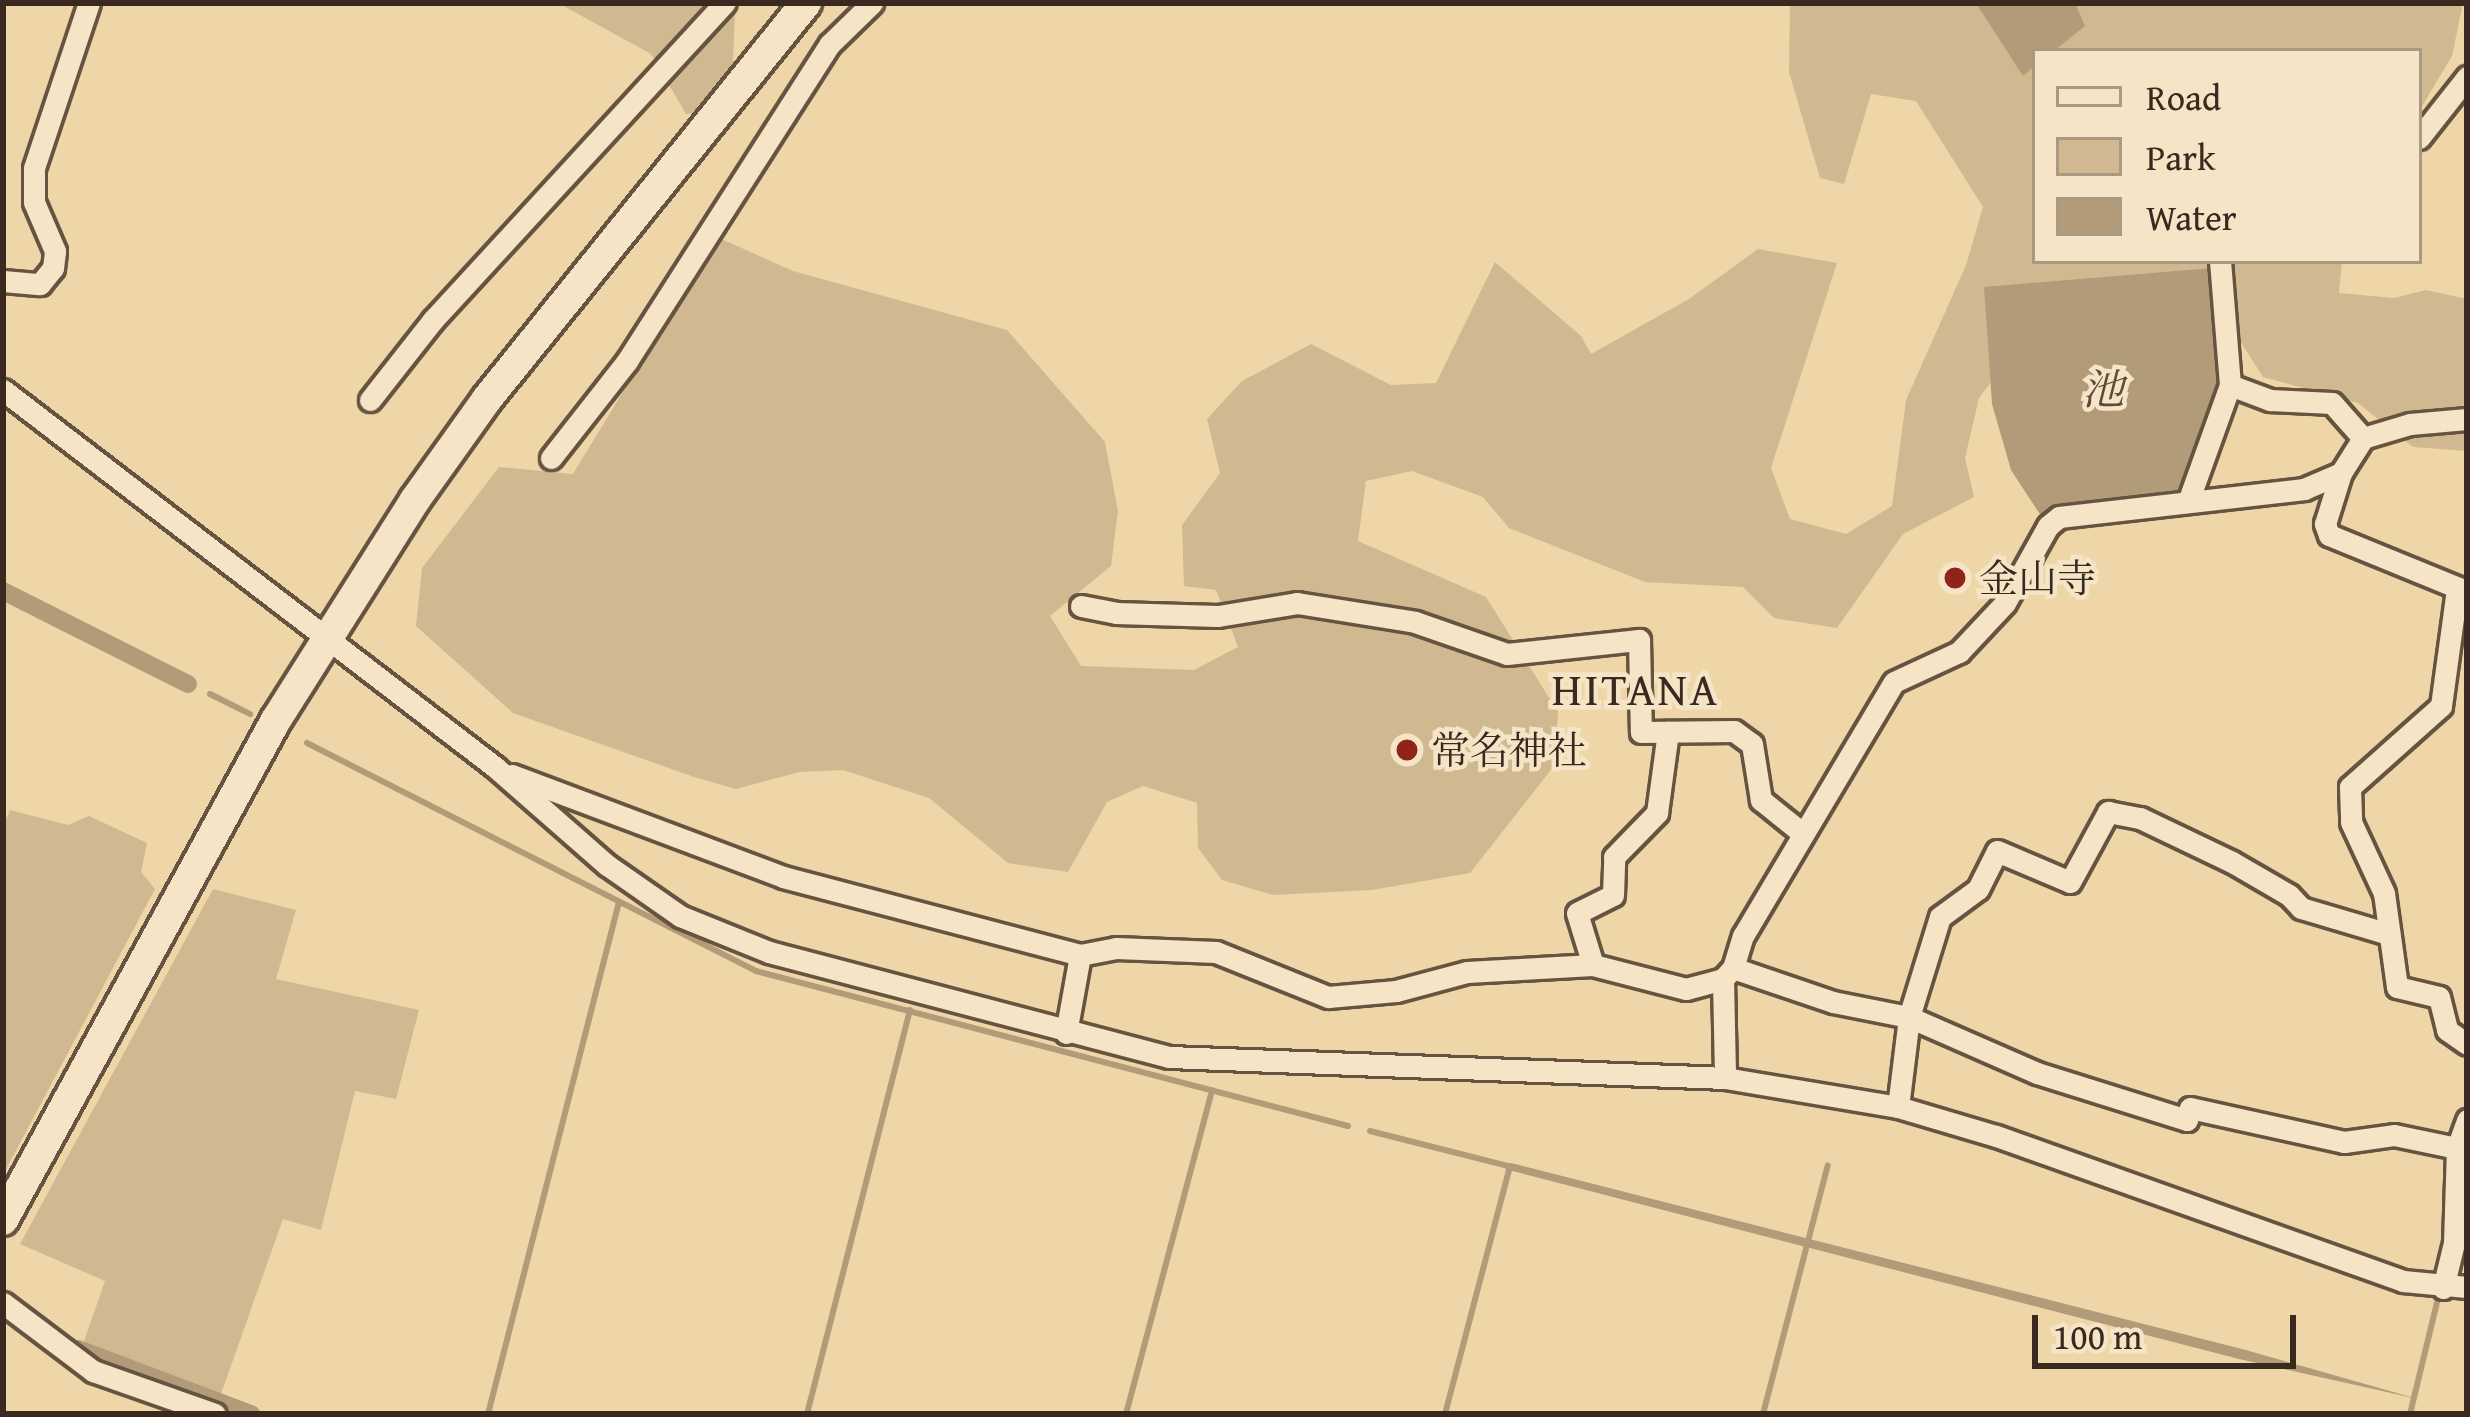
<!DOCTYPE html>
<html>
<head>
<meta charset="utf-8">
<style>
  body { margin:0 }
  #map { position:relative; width:2470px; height:1417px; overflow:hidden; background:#efd6a8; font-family:"Gentium Book Plus","Noto Serif JP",serif }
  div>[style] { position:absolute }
  .green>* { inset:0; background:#d0b991 }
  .water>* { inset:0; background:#b19b79 }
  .stream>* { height:6px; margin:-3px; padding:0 3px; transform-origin:3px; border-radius:3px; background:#b19b79 }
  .canal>* { height:18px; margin:-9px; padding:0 9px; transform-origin:9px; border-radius:9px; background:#b19b79 }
  .roads { filter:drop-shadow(3px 0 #665441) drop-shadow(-3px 0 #665441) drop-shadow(0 3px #665441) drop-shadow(0 -3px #665441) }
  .street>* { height:21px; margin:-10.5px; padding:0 10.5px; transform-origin:10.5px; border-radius:10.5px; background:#f5e4c6 }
  .secondary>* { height:30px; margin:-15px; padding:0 15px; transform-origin:15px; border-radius:15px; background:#f5e4c6 }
  .dots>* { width:33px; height:33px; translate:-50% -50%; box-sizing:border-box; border:6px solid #f5e4c6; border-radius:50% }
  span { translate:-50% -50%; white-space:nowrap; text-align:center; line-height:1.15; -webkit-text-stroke:9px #f5e4c6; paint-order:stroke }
  .poi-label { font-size:39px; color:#39291f }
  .left { translate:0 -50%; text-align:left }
  .water-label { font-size:42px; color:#5d4b3a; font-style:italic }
  .quarter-label { font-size:45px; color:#39291f; letter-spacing:3px }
  .frame { position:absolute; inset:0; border:6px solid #39291f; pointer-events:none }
  .legend { position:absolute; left:2032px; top:48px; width:390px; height:216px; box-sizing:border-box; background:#f5e4c6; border:3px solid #aa9983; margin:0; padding:15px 21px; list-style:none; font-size:36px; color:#39291f }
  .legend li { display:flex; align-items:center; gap:24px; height:60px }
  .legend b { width:60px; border:3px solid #aa9983 }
  .scale { position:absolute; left:2032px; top:1315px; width:264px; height:54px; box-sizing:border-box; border:6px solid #39291f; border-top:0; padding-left:15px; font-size:36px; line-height:42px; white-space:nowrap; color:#39291f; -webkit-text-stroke:9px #f5e4c6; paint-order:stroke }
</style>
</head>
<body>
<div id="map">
  <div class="green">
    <div style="clip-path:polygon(558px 3px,719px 3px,735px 13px,731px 107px,686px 114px,651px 54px)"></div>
    <div style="clip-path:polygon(1790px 3px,2463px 3px,2452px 56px,2419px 111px,2419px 51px,2035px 51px,2035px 261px,2342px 261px,2339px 293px,2394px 298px,2426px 290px,2467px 299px,2467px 451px,2413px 447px,2358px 403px,2263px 377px,2240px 341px,2233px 278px,2149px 288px,2029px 332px,1979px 398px,1965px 458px,1974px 497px,1903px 534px,1837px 628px,1774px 618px,1743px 587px,1645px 582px,1509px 528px,1483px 497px,1412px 471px,1366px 481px,1358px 541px,1486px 597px,1558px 712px,1554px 766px,1470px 873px,1372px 890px,1273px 895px,1222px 880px,1198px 848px,1197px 803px,1143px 786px,1107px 802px,1068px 872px,1008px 863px,929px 798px,843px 770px,800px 772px,736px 789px,694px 777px,513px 713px,416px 626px,422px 568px,499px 467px,573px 474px,717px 237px,793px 271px,1007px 330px,1105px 442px,1118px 511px,1111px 566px,1050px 616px,1081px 666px,1194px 670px,1238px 647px,1216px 590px,1184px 586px,1182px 525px,1220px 473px,1207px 419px,1242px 381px,1311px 344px,1391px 385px,1436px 383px,1495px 262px,1581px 336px,1591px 354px,1689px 299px,1758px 249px,1837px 263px,1771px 468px,1790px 519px,1846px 534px,1892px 506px,1906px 400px,1966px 265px,1983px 207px,1916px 101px,1871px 94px,1844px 184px,1820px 178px,1789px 72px)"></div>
    <div style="clip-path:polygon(10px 810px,68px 825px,89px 816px,147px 843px,141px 872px,155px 889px,3px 1175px,3px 828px)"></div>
    <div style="clip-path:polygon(213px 889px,296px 910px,276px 979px,419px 1010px,396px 1099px,355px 1091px,321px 1230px,283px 1219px,221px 1394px,95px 1350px,84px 1341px,105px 1281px,20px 1244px)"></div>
  </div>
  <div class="water">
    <div style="clip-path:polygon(1976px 3px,2075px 3px,2085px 26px,2054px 51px,2035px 51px,2035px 66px,2023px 76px)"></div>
    <div style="clip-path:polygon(2213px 268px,2226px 384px,2187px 495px,2045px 522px,2011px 470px,1992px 404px,1984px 287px)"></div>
    <div style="clip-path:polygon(1511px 1163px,2242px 1349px,2418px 1399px,2239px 1359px,1505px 1169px)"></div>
  </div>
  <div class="stream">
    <div style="left:210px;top:694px;width:45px;rotate:26.6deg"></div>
    <div style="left:307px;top:743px;width:504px;rotate:26.92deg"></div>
    <div style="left:756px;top:971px;width:612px;rotate:14.67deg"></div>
    <div style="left:1370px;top:1131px;width:146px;rotate:14.2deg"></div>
    <div style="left:488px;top:1414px;width:528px;rotate:-75.65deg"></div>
    <div style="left:807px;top:1414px;width:417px;rotate:-75.7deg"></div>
    <div style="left:1126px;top:1414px;width:335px;rotate:-75.1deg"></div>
    <div style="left:1445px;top:1414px;width:255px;rotate:-75.3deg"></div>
    <div style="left:1763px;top:1414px;width:257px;rotate:-75.4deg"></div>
    <div style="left:2410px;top:1414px;width:119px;rotate:-76.4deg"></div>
  </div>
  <div class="canal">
    <div style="left:3px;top:591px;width:207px;rotate:26.7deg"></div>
    <div style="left:78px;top:1349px;width:185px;rotate:20.6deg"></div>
  </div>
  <div class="roads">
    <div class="street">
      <div style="left:2419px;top:138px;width:78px;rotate:-51.8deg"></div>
      <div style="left:3px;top:281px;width:37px;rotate:5deg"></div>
      <div style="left:40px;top:284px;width:21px;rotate:-51deg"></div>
      <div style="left:53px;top:268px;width:17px;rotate:-83deg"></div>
      <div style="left:55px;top:251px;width:53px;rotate:-113.2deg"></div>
      <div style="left:34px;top:202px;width:34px;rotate:-90deg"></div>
      <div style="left:34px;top:168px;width:174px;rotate:-71.6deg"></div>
      <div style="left:2230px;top:385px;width:43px;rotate:20.6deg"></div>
      <div style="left:2270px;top:400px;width:62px;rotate:2.8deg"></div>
      <div style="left:2332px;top:403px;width:47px;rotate:48.5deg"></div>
      <div style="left:3px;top:390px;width:620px;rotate:37.46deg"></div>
      <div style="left:495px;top:767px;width:149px;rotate:41.2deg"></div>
      <div style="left:607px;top:865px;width:89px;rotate:34.9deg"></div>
      <div style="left:680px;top:916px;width:96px;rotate:22deg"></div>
      <div style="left:769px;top:952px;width:414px;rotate:14.7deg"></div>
      <div style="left:1169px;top:1057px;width:556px;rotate:2.16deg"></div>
      <div style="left:1725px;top:1078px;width:175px;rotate:9.5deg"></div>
      <div style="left:1898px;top:1107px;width:102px;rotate:16.5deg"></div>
      <div style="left:1996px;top:1136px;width:432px;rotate:19.6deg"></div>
      <div style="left:2403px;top:1281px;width:64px;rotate:5.4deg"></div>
      <div style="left:370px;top:400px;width:102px;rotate:-51.8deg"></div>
      <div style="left:433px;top:320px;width:431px;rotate:-47.4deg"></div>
      <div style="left:551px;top:458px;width:123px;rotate:-51.9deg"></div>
      <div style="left:627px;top:361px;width:376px;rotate:-57.4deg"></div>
      <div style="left:830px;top:44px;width:59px;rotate:-44.3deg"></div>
      <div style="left:2189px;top:499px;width:121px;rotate:-70.2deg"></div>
      <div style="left:2230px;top:385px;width:124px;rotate:-94.6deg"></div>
      <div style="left:2457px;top:589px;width:118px;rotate:97.8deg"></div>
      <div style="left:2441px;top:706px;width:122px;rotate:138.3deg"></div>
      <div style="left:2350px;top:787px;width:35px;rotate:88deg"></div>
      <div style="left:2351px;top:822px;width:78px;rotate:65.1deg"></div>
      <div style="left:2384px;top:893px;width:95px;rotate:82.1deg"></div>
      <div style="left:2397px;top:987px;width:43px;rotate:13.4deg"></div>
      <div style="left:2439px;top:997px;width:34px;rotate:76deg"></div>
      <div style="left:2447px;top:1030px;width:24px;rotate:35deg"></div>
      <div style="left:2466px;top:591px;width:148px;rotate:-157.8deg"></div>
      <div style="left:2329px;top:535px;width:12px;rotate:-110deg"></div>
      <div style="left:2325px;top:524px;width:53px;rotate:-72.6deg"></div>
      <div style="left:2341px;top:473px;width:41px;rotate:-57.8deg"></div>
      <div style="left:2363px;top:438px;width:49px;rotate:-16.6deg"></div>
      <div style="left:2410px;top:424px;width:57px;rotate:-5deg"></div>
      <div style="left:1081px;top:606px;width:36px;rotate:11deg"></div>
      <div style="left:1116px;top:613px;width:102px;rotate:1.7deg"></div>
      <div style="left:1218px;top:616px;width:80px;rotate:-9.3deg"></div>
      <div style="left:1297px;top:603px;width:120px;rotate:9.1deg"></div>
      <div style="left:1415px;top:622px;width:97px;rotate:19.2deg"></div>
      <div style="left:1507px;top:654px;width:133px;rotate:-6.1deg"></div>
      <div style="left:1639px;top:640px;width:92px;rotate:88.8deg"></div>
      <div style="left:1641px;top:732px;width:93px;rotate:-0.6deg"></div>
      <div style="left:1734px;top:731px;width:22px;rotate:36deg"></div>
      <div style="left:1752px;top:744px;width:57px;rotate:80.9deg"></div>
      <div style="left:1761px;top:800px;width:53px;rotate:38.8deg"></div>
      <div style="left:512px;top:775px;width:290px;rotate:20.6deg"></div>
      <div style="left:783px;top:877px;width:307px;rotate:14.7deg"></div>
      <div style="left:1080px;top:955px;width:37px;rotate:-11deg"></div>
      <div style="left:1116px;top:948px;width:100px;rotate:2.3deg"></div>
      <div style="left:1216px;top:952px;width:121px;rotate:21.9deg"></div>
      <div style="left:1328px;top:997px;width:68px;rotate:-5deg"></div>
      <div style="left:1396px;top:991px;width:73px;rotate:-15deg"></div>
      <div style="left:1467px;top:972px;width:126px;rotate:-3.2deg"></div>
      <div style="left:1593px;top:965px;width:96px;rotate:14.5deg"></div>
      <div style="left:1686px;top:989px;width:38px;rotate:-15deg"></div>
      <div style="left:1723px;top:979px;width:15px;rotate:-48deg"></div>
      <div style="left:1733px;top:968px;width:34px;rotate:-73deg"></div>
      <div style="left:1743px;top:936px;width:295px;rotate:-59.3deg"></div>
      <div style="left:1894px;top:682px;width:72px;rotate:-24.8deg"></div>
      <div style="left:1959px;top:652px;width:67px;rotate:-46.8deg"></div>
      <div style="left:2005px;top:603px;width:88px;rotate:-60.8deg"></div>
      <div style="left:2048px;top:526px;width:14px;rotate:-39deg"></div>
      <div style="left:2059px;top:517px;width:247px;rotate:-6.5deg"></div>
      <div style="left:2304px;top:489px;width:40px;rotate:-23.4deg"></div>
      <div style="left:1593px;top:965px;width:54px;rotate:-107.1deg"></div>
      <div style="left:1577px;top:913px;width:40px;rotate:-26.6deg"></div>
      <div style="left:1613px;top:895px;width:38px;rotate:-88deg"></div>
      <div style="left:1614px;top:857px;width:62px;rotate:-45.7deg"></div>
      <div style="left:1657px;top:813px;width:82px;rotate:-82.3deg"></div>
      <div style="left:1733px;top:968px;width:106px;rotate:18.8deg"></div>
      <div style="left:1833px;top:1002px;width:77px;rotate:11.2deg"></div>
      <div style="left:1909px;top:1017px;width:140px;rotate:23.6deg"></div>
      <div style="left:2037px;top:1073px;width:157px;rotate:17.4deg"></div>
      <div style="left:2187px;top:1120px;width:12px;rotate:-76deg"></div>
      <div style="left:2190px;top:1108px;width:158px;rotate:12.4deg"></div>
      <div style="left:2344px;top:1142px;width:50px;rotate:-8deg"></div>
      <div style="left:2394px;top:1135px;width:64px;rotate:11.7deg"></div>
      <div style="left:1723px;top:979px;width:99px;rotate:88.8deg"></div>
      <div style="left:1066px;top:1033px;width:79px;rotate:-79.8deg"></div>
      <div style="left:1898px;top:1107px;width:91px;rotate:-83deg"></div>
      <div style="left:1909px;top:1017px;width:105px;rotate:-72.8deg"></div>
      <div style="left:1940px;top:917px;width:47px;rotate:-36.4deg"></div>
      <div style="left:1978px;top:889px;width:42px;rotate:-63.4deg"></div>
      <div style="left:1997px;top:851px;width:79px;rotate:23deg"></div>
      <div style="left:2070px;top:882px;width:80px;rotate:-61.5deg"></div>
      <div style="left:2108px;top:812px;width:33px;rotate:11deg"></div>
      <div style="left:2140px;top:818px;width:102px;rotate:25.6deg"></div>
      <div style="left:2232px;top:862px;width:66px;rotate:30.1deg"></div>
      <div style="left:2289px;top:895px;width:18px;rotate:47deg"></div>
      <div style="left:2301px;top:908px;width:92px;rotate:16.5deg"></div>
      <div style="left:2443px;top:1288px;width:46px;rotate:-76.3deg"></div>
      <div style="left:2454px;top:1243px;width:95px;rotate:-88.2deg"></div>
      <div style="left:2457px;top:1148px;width:30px;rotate:-70deg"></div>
      <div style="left:3px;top:1303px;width:113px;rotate:37.1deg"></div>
      <div style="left:93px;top:1371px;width:129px;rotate:19.4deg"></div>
    </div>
    <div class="secondary">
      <div style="left:3px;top:1220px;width:570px;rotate:-61.37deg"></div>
      <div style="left:276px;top:720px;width:260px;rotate:-57.7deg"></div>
      <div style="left:415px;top:500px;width:124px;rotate:-54.5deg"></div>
      <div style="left:487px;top:399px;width:509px;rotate:-51.15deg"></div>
    </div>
  </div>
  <div class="dots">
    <div style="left:1955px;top:578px;background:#8f2418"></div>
    <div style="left:1407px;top:750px;background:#8f2418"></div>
  </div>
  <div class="poi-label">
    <span class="left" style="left:1979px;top:578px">金山寺</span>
    <span class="left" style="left:1431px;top:750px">常名神社</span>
  </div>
  <div class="water-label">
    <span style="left:2103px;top:389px">池</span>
  </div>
  <div class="quarter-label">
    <span style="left:1636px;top:689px">HITANA</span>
  </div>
  <div class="frame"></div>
  <ul class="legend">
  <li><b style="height:15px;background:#f5e4c6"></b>Road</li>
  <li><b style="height:33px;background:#d0b991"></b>Park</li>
  <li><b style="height:33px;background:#b19b79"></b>Water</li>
  </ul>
  <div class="scale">100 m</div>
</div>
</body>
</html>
